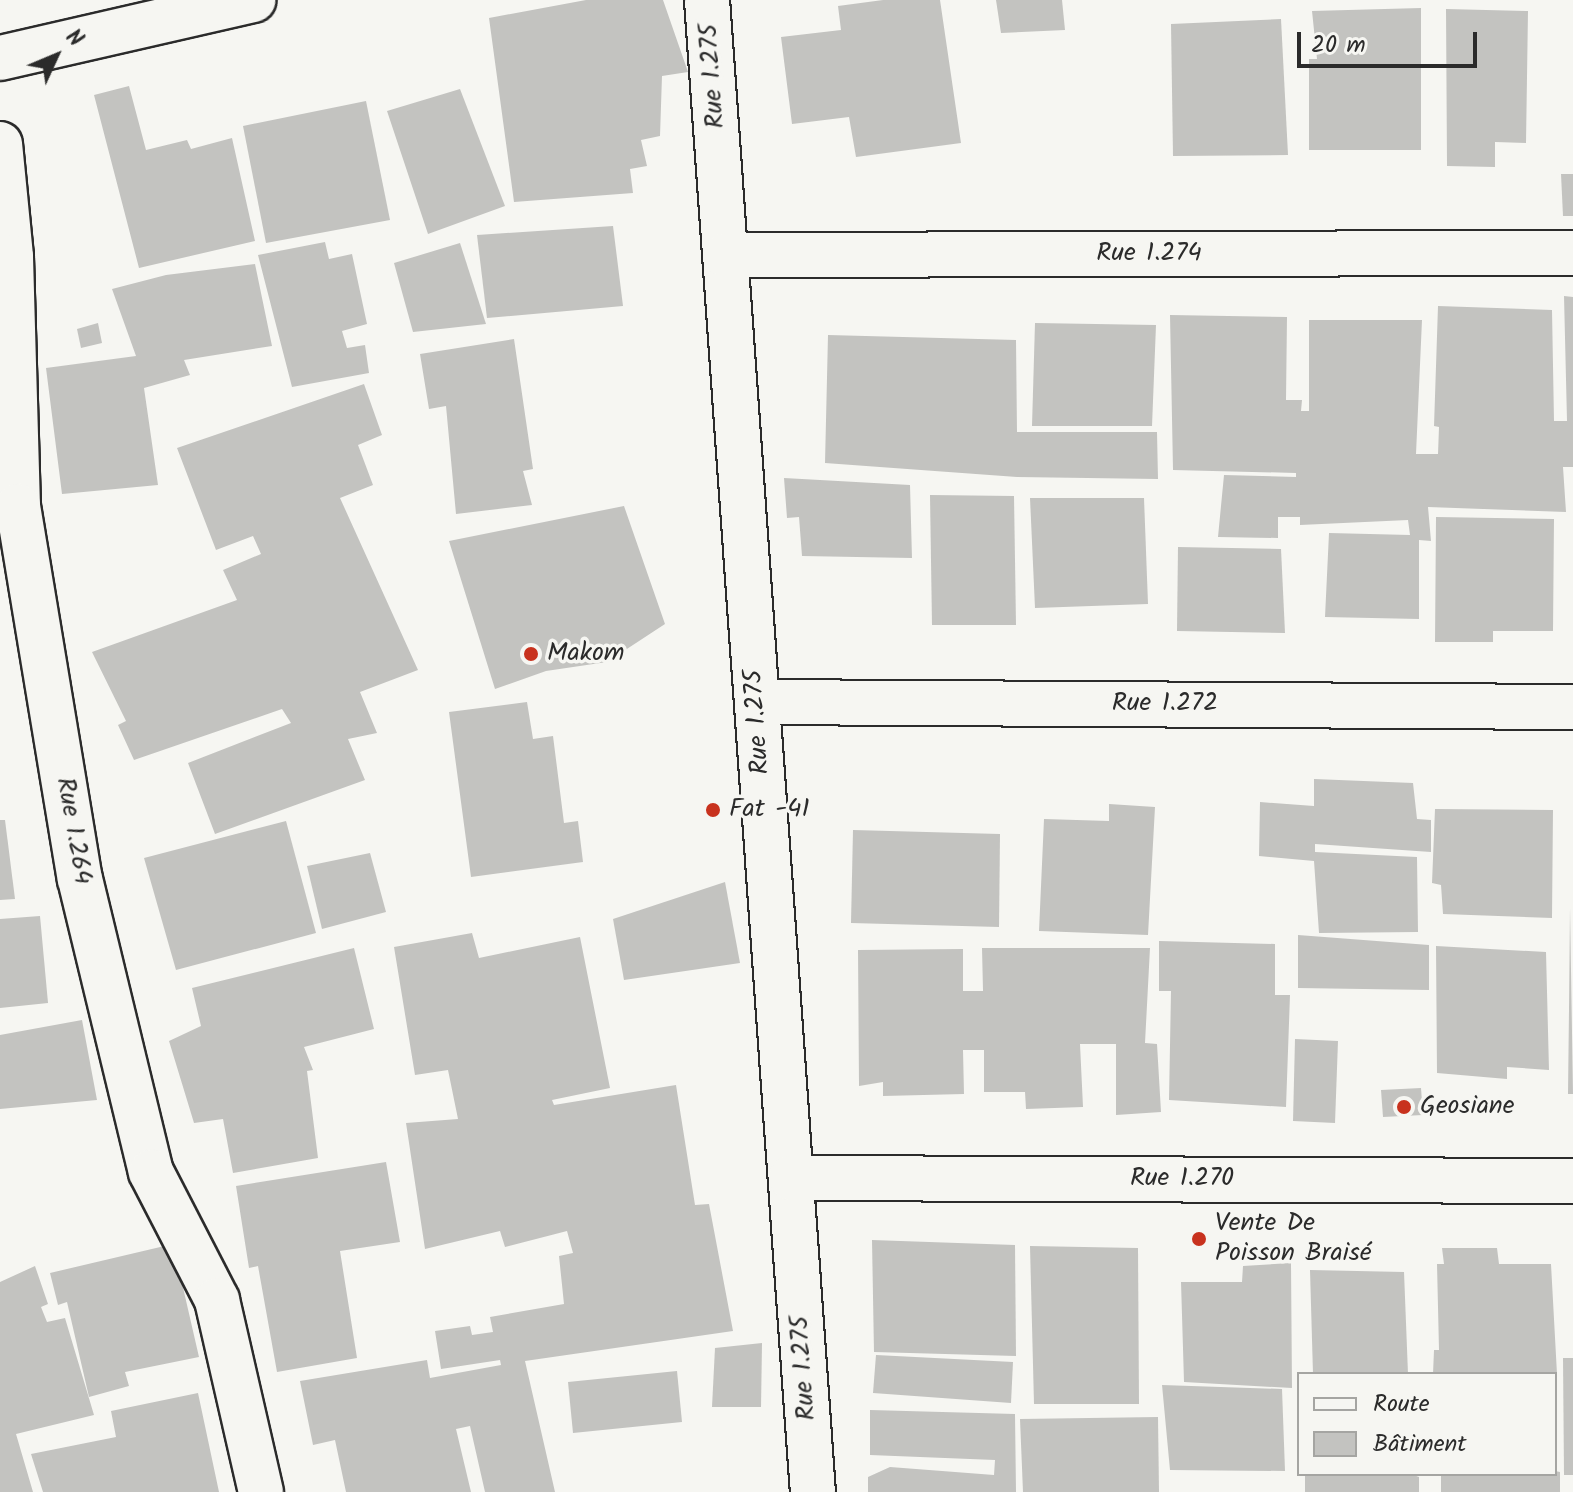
<!DOCTYPE html>
<html>
<head>
<meta charset="utf-8">
<style>
  body { margin:0 }
  #map { position:relative; width:1573px; height:1492px; overflow:hidden; background:#f6f6f2; font-family:Kalam,sans-serif }
  div>[style] { position:absolute }
  .building>* { inset:0; background:#c3c3c0 }
  .roads { filter:drop-shadow(2px 0 #2b2b2b) drop-shadow(-2px 0 #2b2b2b) drop-shadow(0 2px #2b2b2b) drop-shadow(0 -2px #2b2b2b) }
  .minor>* { height:44px; margin:-22px; padding:0 22px; transform-origin:22px; border-radius:22px; background:#f6f6f2 }
  .dots>* { width:22px; height:22px; translate:-50% -50%; box-sizing:border-box; border:4px solid #f6f6f2; border-radius:50% }
  span { translate:-50% -50%; white-space:nowrap; text-align:center; line-height:1.15; -webkit-text-stroke:7px #f6f6f2; paint-order:stroke }
  .street-label { font-size:26px; color:#2b2b2b }
  .poi-label { font-size:26px; color:#2b2b2b }
  .left { translate:0 -50%; text-align:left }
  .legend { position:absolute; left:1297px; top:1372px; width:260px; height:104px; box-sizing:border-box; background:#f6f6f2; border:2px solid #a5a5a2; margin:0; padding:10px 14px; list-style:none; font-size:24px; color:#2b2b2b }
  .legend li { display:flex; align-items:center; gap:16px; height:40px }
  .legend b { width:40px; border:2px solid #a5a5a2 }
  .north { position:absolute; left:16px; top:16px; width:80px; height:80px; -webkit-text-stroke:6px #f6f6f2; paint-order:stroke; rotate:46deg; font-size:22px; font-weight:700; line-height:32px; text-align:center; color:#2b2b2b }
  .north::after { content:''; display:block; margin:auto; width:28px; height:36px; background:#2b2b2b; clip-path:polygon(50% 0,100% 100%,50% 72%,0 100%) }
  .scale { position:absolute; left:1297px; top:32px; width:180px; height:36px; box-sizing:border-box; border:4px solid #2b2b2b; border-top:0; padding-left:10px; font-size:24px; line-height:28px; white-space:nowrap; color:#2b2b2b; -webkit-text-stroke:6px #f6f6f2; paint-order:stroke }
</style>
</head>
<body>
<div id="map">
  <div class="building">
    <div style="clip-path:polygon(586px 0,663px 0,688px 72px,662px 76px,660px 136px,641px 140px,647px 166px,630px 169px,633px 193px,514px 202px,489px 18px)"></div>
    <div style="clip-path:polygon(883px 0,940px 0,961px 143px,856px 157px,849px 117px,792px 124px,781px 37px,841px 30px,838px 6px)"></div>
    <div style="clip-path:polygon(996px 0,1062px 0,1065px 30px,1001px 33px)"></div>
    <div style="clip-path:polygon(1421px 8px,1421px 150px,1309px 150px,1309px 59px,1317px 59px,1312px 11px)"></div>
    <div style="clip-path:polygon(1446px 9px,1528px 11px,1526px 143px,1495px 142px,1495px 167px,1447px 166px)"></div>
    <div style="clip-path:polygon(1281px 19px,1288px 155px,1173px 156px,1171px 24px)"></div>
    <div style="clip-path:polygon(129px 86px,146px 150px,187px 140px,191px 149px,232px 138px,255px 241px,139px 268px,94px 95px)"></div>
    <div style="clip-path:polygon(460px 89px,505px 206px,428px 234px,387px 111px)"></div>
    <div style="clip-path:polygon(366px 101px,390px 220px,266px 243px,243px 126px)"></div>
    <div style="clip-path:polygon(1561px 174px,1573px 174px,1573px 216px,1563px 216px)"></div>
    <div style="clip-path:polygon(613px 226px,623px 306px,487px 318px,477px 235px)"></div>
    <div style="clip-path:polygon(325px 242px,329px 259px,352px 254px,367px 324px,342px 331px,347px 348px,365px 345px,369px 373px,292px 387px,258px 255px)"></div>
    <div style="clip-path:polygon(460px 243px,486px 324px,413px 332px,394px 263px)"></div>
    <div style="clip-path:polygon(255px 264px,272px 346px,184px 360px,190px 375px,144px 388px,158px 485px,62px 494px,46px 368px,136px 356px,112px 289px,166px 275px)"></div>
    <div style="clip-path:polygon(1564px 296px,1573px 297px,1573px 467px,1563px 467px,1566px 512px,1428px 507px,1431px 541px,1419px 540px,1419px 619px,1325px 617px,1329px 533px,1410px 535px,1408px 520px,1300px 525px,1300px 517px,1278px 517px,1278px 538px,1218px 537px,1224px 475px,1296px 477px,1296px 473px,1173px 470px,1170px 315px,1287px 317px,1286px 400px,1302px 400px,1301px 411px,1309px 411px,1309px 320px,1422px 320px,1416px 454px,1438px 454px,1439px 427px,1434px 426px,1438px 306px,1552px 310px,1554px 421px,1567px 421px)"></div>
    <div style="clip-path:polygon(98px 323px,102px 343px,81px 348px,77px 329px)"></div>
    <div style="clip-path:polygon(1035px 323px,1156px 325px,1152px 426px,1032px 426px)"></div>
    <div style="clip-path:polygon(828px 335px,1016px 340px,1017px 432px,1157px 432px,1158px 479px,1017px 477px,825px 463px)"></div>
    <div style="clip-path:polygon(514px 339px,533px 469px,523px 471px,532px 505px,456px 514px,446px 406px,429px 409px,420px 354px)"></div>
    <div style="clip-path:polygon(364px 384px,382px 435px,358px 445px,373px 485px,340px 498px,418px 670px,360px 692px,377px 733px,348px 739px,365px 780px,215px 834px,188px 763px,291px 723px,282px 709px,134px 760px,118px 725px,126px 721px,92px 652px,237px 600px,223px 570px,261px 554px,253px 536px,216px 550px,177px 448px)"></div>
    <div style="clip-path:polygon(784px 478px,910px 485px,912px 558px,802px 556px,799px 517px,787px 518px)"></div>
    <div style="clip-path:polygon(930px 495px,1014px 496px,1016px 625px,932px 625px)"></div>
    <div style="clip-path:polygon(1030px 498px,1144px 498px,1148px 604px,1035px 608px)"></div>
    <div style="clip-path:polygon(624px 506px,665px 624px,607px 662px,546px 671px,495px 689px,449px 541px)"></div>
    <div style="clip-path:polygon(1436px 517px,1554px 519px,1553px 631px,1493px 631px,1493px 642px,1435px 642px)"></div>
    <div style="clip-path:polygon(1178px 547px,1281px 549px,1285px 633px,1177px 631px)"></div>
    <div style="clip-path:polygon(527px 702px,533px 739px,553px 736px,564px 823px,578px 821px,583px 862px,471px 877px,449px 712px)"></div>
    <div style="clip-path:polygon(1314px 779px,1413px 783px,1417px 819px,1431px 820px,1431px 852px,1315px 844px,1315px 852px,1417px 857px,1418px 932px,1319px 933px,1314px 861px,1259px 856px,1260px 802px,1314px 806px)"></div>
    <div style="clip-path:polygon(1109px 804px,1155px 807px,1148px 935px,1039px 931px,1044px 819px,1109px 821px)"></div>
    <div style="clip-path:polygon(1435px 809px,1553px 810px,1552px 918px,1443px 914px,1441px 885px,1432px 883px)"></div>
    <div style="clip-path:polygon(0 820px,5px 820px,15px 899px,0 900px)"></div>
    <div style="clip-path:polygon(286px 821px,316px 933px,176px 970px,144px 858px)"></div>
    <div style="clip-path:polygon(853px 830px,1000px 834px,999px 927px,851px 923px)"></div>
    <div style="clip-path:polygon(370px 853px,386px 912px,322px 929px,307px 866px)"></div>
    <div style="clip-path:polygon(725px 882px,740px 963px,624px 980px,613px 919px)"></div>
    <div style="clip-path:polygon(1570px 907px,1573px 1094px,1568px 1094px,1569px 1009px)"></div>
    <div style="clip-path:polygon(40px 916px,48px 1003px,0 1008px,0 919px)"></div>
    <div style="clip-path:polygon(472px 933px,479px 958px,580px 937px,610px 1088px,552px 1100px,554px 1105px,676px 1085px,695px 1205px,709px 1204px,733px 1331px,525px 1361px,555px 1492px,485px 1492px,470px 1426px,456px 1429px,471px 1492px,346px 1492px,335px 1440px,313px 1445px,300px 1381px,427px 1360px,430px 1378px,501px 1365px,500px 1360px,441px 1369px,435px 1331px,470px 1326px,472px 1335px,493px 1332px,490px 1317px,564px 1304px,559px 1256px,573px 1253px,567px 1231px,505px 1247px,500px 1231px,425px 1249px,406px 1123px,458px 1119px,448px 1070px,415px 1075px,394px 947px)"></div>
    <div style="clip-path:polygon(1298px 935px,1429px 945px,1429px 990px,1298px 988px)"></div>
    <div style="clip-path:polygon(1159px 941px,1275px 944px,1275px 995px,1290px 995px,1286px 1107px,1169px 1100px,1171px 991px,1159px 991px)"></div>
    <div style="clip-path:polygon(1436px 946px,1546px 952px,1549px 1070px,1507px 1067px,1507px 1079px,1437px 1073px)"></div>
    <div style="clip-path:polygon(354px 948px,374px 1029px,304px 1047px,313px 1070px,307px 1071px,318px 1158px,233px 1173px,223px 1119px,194px 1123px,169px 1041px,201px 1026px,192px 988px)"></div>
    <div style="clip-path:polygon(982px 948px,1150px 948px,1145px 1043px,1157px 1044px,1161px 1112px,1116px 1115px,1116px 1044px,1080px 1044px,1083px 1107px,1026px 1109px,1025px 1092px,984px 1092px,984px 1050px,963px 1050px,964px 1094px,883px 1096px,883px 1082px,859px 1086px,858px 950px,963px 949px,963px 991px,983px 991px)"></div>
    <div style="clip-path:polygon(82px 1020px,97px 1100px,0 1109px,0 1035px)"></div>
    <div style="clip-path:polygon(1295px 1039px,1338px 1041px,1335px 1123px,1293px 1121px)"></div>
    <div style="clip-path:polygon(1421px 1088px,1423px 1115px,1383px 1117px,1381px 1090px)"></div>
    <div style="clip-path:polygon(386px 1162px,400px 1242px,340px 1251px,357px 1358px,277px 1372px,258px 1266px,249px 1268px,236px 1186px)"></div>
    <div style="clip-path:polygon(872px 1240px,1015px 1245px,1016px 1356px,874px 1352px)"></div>
    <div style="clip-path:polygon(173px 1244px,199px 1357px,125px 1372px,129px 1386px,89px 1397px,67px 1302px,58px 1305px,50px 1273px)"></div>
    <div style="clip-path:polygon(1030px 1246px,1138px 1248px,1139px 1404px,1034px 1404px)"></div>
    <div style="clip-path:polygon(1442px 1248px,1497px 1248px,1499px 1264px,1551px 1264px,1557px 1374px,1433px 1374px,1434px 1350px,1439px 1350px,1437px 1264px,1444px 1264px)"></div>
    <div style="clip-path:polygon(1291px 1263px,1292px 1388px,1184px 1382px,1181px 1282px,1242px 1282px,1243px 1266px)"></div>
    <div style="clip-path:polygon(35px 1266px,48px 1304px,41px 1307px,47px 1322px,65px 1318px,94px 1415px,16px 1434px,33px 1492px,0 1492px,0 1282px)"></div>
    <div style="clip-path:polygon(1310px 1270px,1404px 1272px,1408px 1374px,1313px 1374px)"></div>
    <div style="clip-path:polygon(762px 1343px,761px 1407px,712px 1407px,715px 1348px)"></div>
    <div style="clip-path:polygon(876px 1355px,1013px 1362px,1011px 1403px,873px 1393px)"></div>
    <div style="clip-path:polygon(1563px 1358px,1573px 1358px,1573px 1475px,1564px 1475px)"></div>
    <div style="clip-path:polygon(677px 1371px,682px 1422px,573px 1433px,568px 1382px)"></div>
    <div style="clip-path:polygon(1162px 1385px,1282px 1389px,1285px 1471px,1170px 1470px)"></div>
    <div style="clip-path:polygon(198px 1393px,219px 1492px,43px 1492px,31px 1454px,116px 1437px,111px 1411px)"></div>
    <div style="clip-path:polygon(870px 1410px,1015px 1414px,1016px 1492px,868px 1492px,868px 1477px,890px 1467px,994px 1475px,995px 1460px,870px 1455px)"></div>
    <div style="clip-path:polygon(1158px 1417px,1159px 1492px,1023px 1492px,1020px 1419px)"></div>
    <div style="clip-path:polygon(1555px 1471px,1560px 1472px,1560px 1492px,1441px 1492px,1441px 1474px)"></div>
    <div style="clip-path:polygon(1305px 1474px,1411px 1474px,1419px 1477px,1419px 1492px,1305px 1492px)"></div>
  </div>
  <div class="roads">
    <div class="minor">
      <div style="left:707px;top:0;width:1496px;rotate:85.94deg"></div>
      <div style="left:0;top:58px;width:260px;rotate:-12.9deg"></div>
      <div style="left:0;top:144px;width:114px;rotate:84.4deg"></div>
      <div style="left:11px;top:257px;width:249px;rotate:88.4deg"></div>
      <div style="left:18px;top:506px;width:378px;rotate:80.6deg"></div>
      <div style="left:80px;top:879px;width:301px;rotate:76.4deg"></div>
      <div style="left:151px;top:1172px;width:144px;rotate:62.7deg"></div>
      <div style="left:217px;top:1300px;width:197px;rotate:77.1deg"></div>
      <div style="left:726px;top:255px;width:847px;rotate:-0.14deg"></div>
      <div style="left:757px;top:702px;width:816px;rotate:0.35deg"></div>
      <div style="left:791px;top:1178px;width:782px;rotate:0.22deg"></div>
    </div>
  </div>
  <div class="dots">
    <div style="left:531px;top:654px;background:#c8321e"></div>
    <div style="left:713px;top:810px;background:#c8321e"></div>
    <div style="left:1404px;top:1107px;background:#c8321e"></div>
    <div style="left:1199px;top:1239px;background:#c8321e"></div>
  </div>
  <div class="street-label">
    <span style="left:713px;top:76px;rotate:-94deg">Rue 1.275</span>
    <span style="left:1149px;top:254px">Rue 1.274</span>
    <span style="left:1165px;top:704px">Rue 1.272</span>
    <span style="left:758px;top:722px;rotate:-94deg">Rue 1.275</span>
    <span style="left:73px;top:831px;rotate:80deg">Rue 1.264</span>
    <span style="left:1182px;top:1179px">Rue 1.270</span>
    <span style="left:804px;top:1368px;rotate:-94deg">Rue 1.275</span>
  </div>
  <div class="poi-label">
    <span class="left" style="left:547px;top:654px">Makom</span>
    <span class="left" style="left:729px;top:810px">Fat -41</span>
    <span class="left" style="left:1420px;top:1107px">Geosiane</span>
    <span class="left" style="left:1215px;top:1239px">Vente De<br>Poisson Braisé</span>
  </div>
  <ul class="legend">
  <li><b style="height:10px;background:#f6f6f2"></b>Route</li>
  <li><b style="height:22px;background:#c3c3c0"></b>Bâtiment</li>
  </ul>
  <div class="north">N</div>
  <div class="scale">20 m</div>
</div>
</body>
</html>
